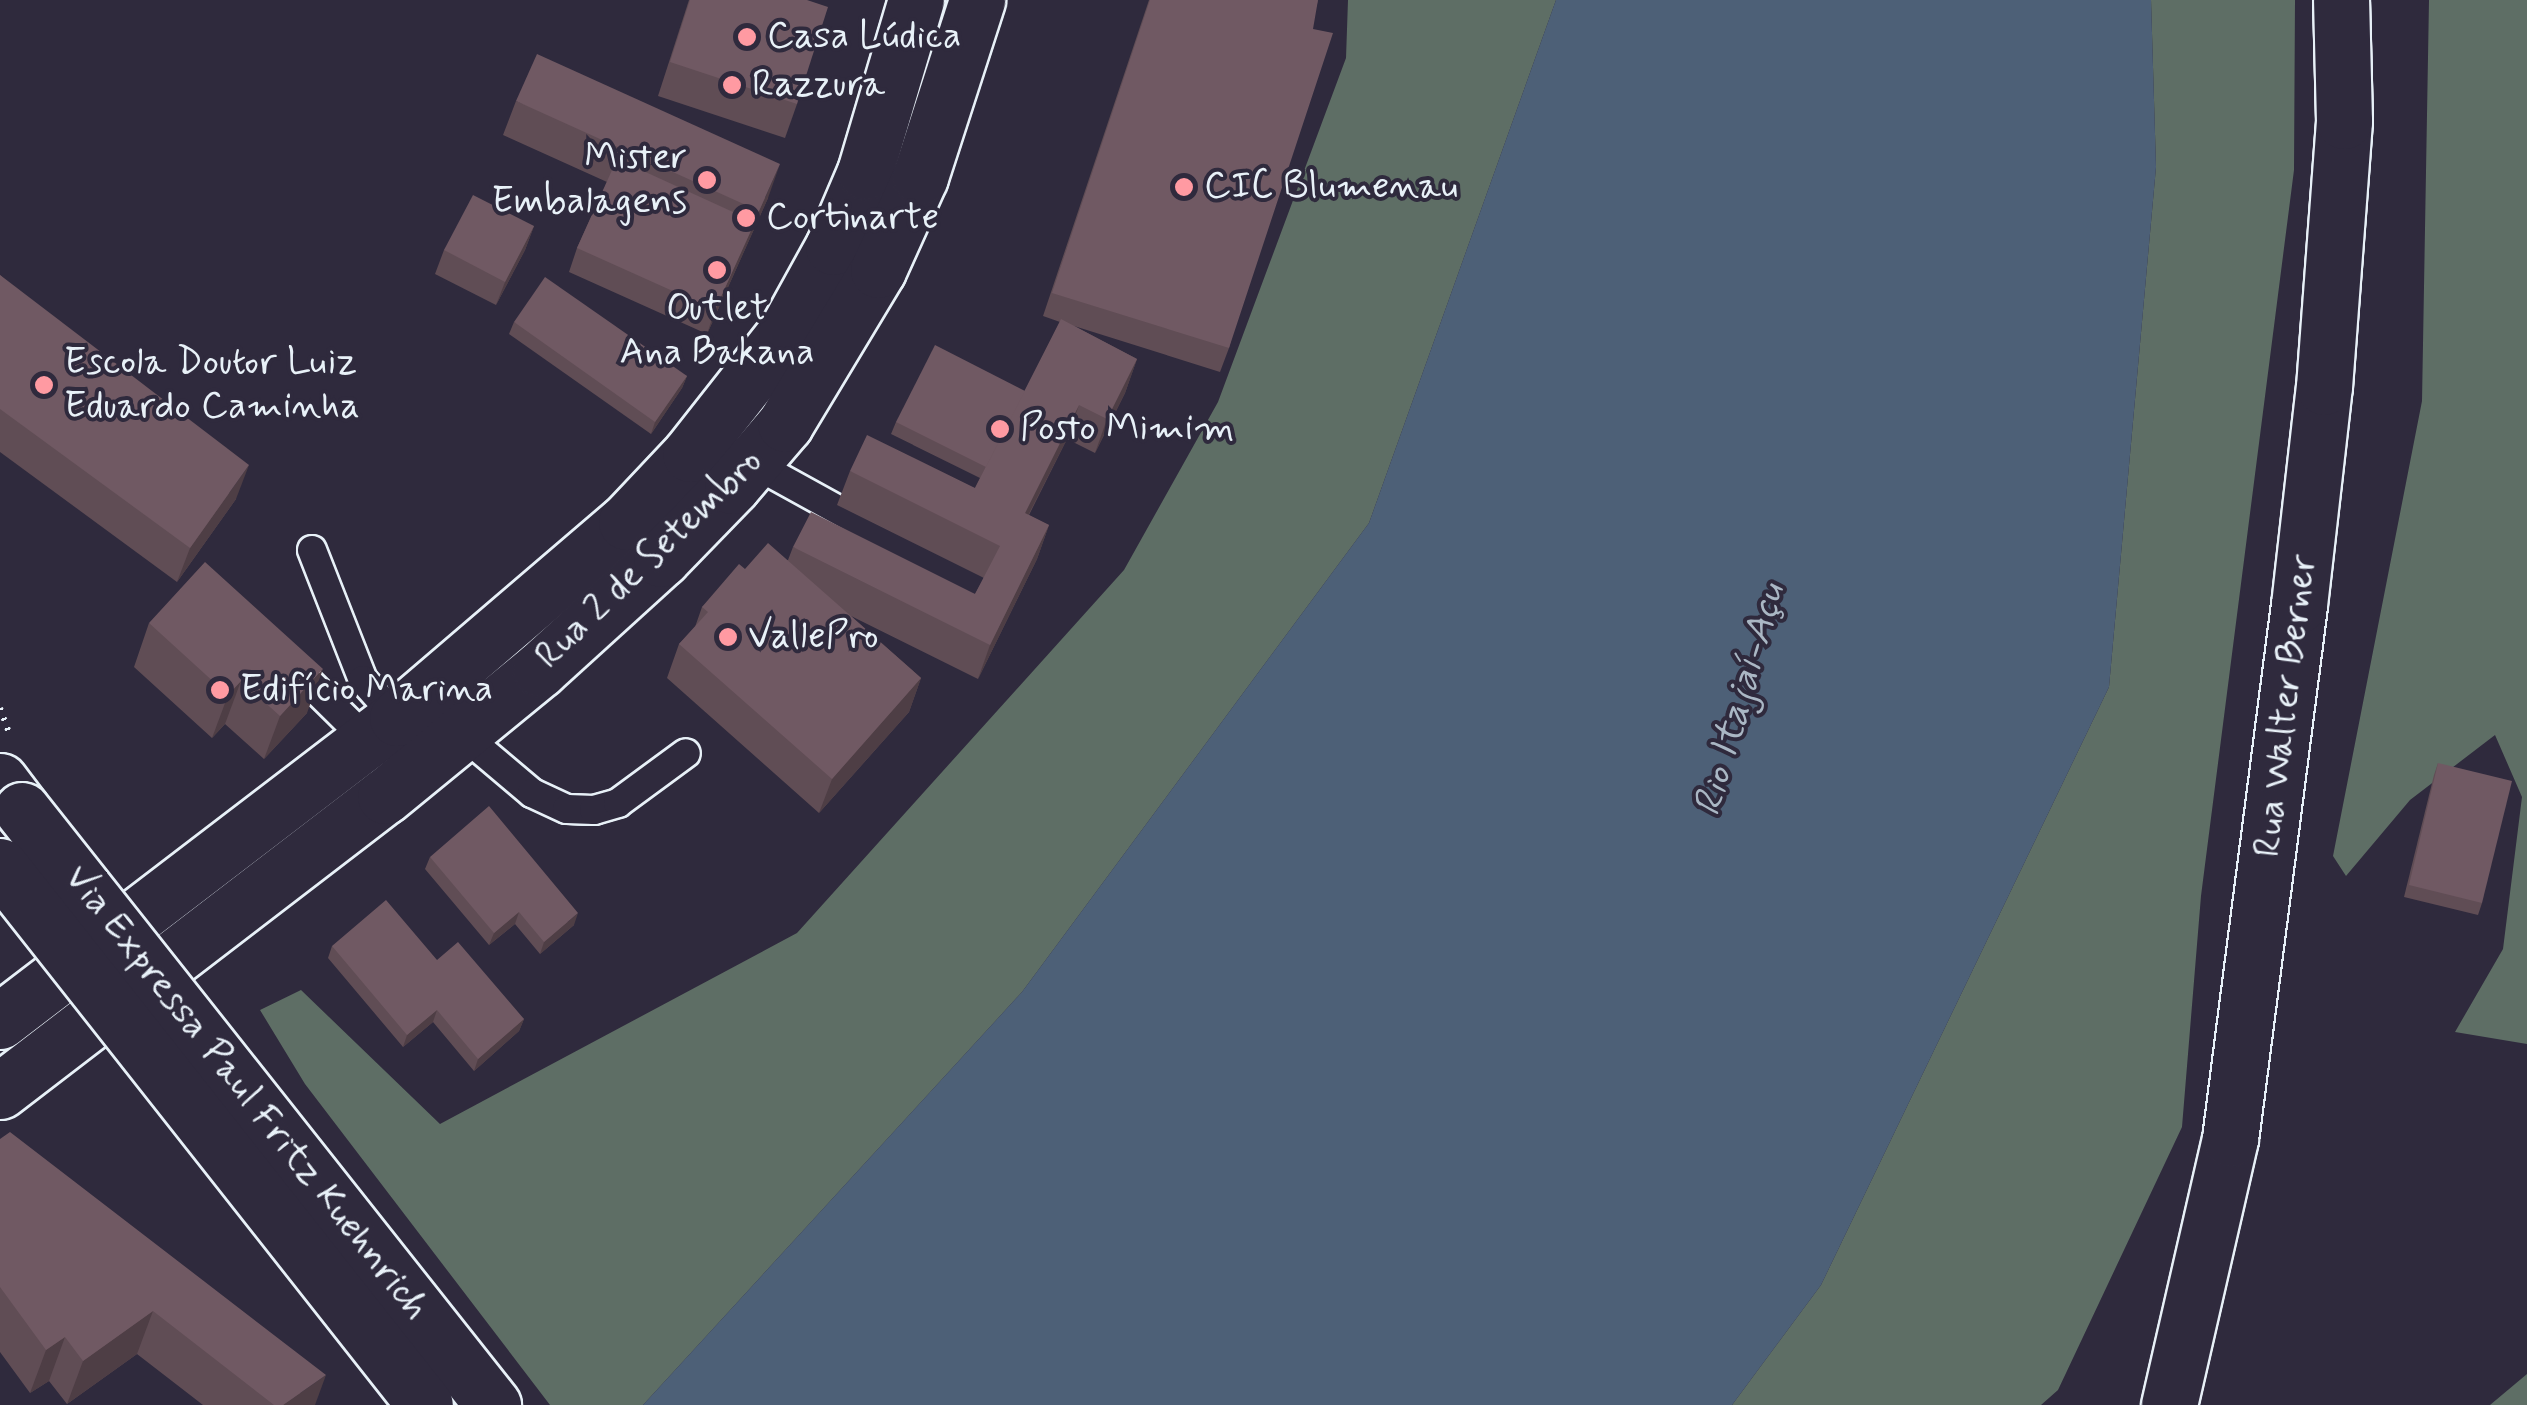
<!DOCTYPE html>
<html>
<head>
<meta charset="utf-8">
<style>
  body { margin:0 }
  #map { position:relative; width:2527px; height:1405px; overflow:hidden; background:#2f2a3d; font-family:Mynerve,sans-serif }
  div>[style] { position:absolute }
  .green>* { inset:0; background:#5e6e65 }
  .water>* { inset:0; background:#4d6077 }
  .path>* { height:6px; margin-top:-3px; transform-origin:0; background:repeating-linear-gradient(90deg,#e8f1f8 0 2.5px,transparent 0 10.5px) }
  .roads { filter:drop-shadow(2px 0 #e8f1f8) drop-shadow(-2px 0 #e8f1f8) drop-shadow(0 2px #e8f1f8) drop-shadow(0 -2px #e8f1f8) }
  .lane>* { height:28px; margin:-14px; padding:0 14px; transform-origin:14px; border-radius:14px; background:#2f2a3d }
  .secondary>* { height:55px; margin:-27.5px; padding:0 27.5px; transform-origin:27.5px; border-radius:27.5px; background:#2f2a3d }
  .primary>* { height:55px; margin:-27.5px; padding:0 27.5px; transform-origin:27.5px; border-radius:27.5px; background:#2f2a3d }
  .bridges { filter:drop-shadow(2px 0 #e8f1f8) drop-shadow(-2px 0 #e8f1f8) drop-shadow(0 2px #e8f1f8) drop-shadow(0 -2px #e8f1f8) }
  .primary-bridge>* { height:55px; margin:-27.5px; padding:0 27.5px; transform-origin:27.5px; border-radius:27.5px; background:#2f2a3d }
  .wall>* { inset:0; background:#604d55 }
  .shaded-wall>* { inset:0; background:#4e3e45 }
  .building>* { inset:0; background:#705963 }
  .dots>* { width:28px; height:28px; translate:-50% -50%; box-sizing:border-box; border:5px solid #2f2a3d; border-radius:50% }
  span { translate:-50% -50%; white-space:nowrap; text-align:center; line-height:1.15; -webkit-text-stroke:8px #2f2a3d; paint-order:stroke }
  .poi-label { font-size:38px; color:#e8f1f8 }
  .left { translate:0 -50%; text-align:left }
  .right { translate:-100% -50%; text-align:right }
  .street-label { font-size:38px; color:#e8f1f8 }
  .water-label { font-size:40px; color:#aab7c4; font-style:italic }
</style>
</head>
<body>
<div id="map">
  <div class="green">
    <div style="clip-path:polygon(1348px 0,1556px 0,1369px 523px,1022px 992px,643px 1405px,550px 1405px,305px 1084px,260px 1010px,301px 990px,440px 1124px,797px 933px,1124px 570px,1218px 402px,1346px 58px)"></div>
    <div style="clip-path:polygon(2151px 0,2295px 0,2294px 170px,2201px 896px,2182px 1127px,2058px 1390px,2041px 1405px,1732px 1405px,1821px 1285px,2109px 687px,2156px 167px)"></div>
    <div style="clip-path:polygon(2429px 0,2527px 0,2527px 1044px,2455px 1032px,2503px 949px,2522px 797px,2495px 735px,2410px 800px,2346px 876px,2333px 856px,2422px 401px)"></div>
    <div style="clip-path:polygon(2527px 1374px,2527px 1405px,2490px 1405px)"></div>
  </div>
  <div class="water">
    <div style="clip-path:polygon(1556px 0,2151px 0,2156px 167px,2109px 687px,1821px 1285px,1732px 1405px,643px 1405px,1022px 992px,1369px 523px)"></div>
  </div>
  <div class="path">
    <div style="left:0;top:708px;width:29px;rotate:70deg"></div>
  </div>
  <div class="roads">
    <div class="lane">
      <div style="left:751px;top:462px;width:252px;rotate:28.9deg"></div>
      <div style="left:312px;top:550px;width:140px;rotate:68.6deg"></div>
      <div style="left:363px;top:680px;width:51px;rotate:48.2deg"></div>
      <div style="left:291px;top:665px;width:108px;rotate:44.6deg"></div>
      <div style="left:461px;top:733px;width:93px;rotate:40.2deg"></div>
      <div style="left:532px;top:793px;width:38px;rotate:25deg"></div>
      <div style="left:567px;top:809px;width:27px;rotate:2deg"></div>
      <div style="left:594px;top:810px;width:25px;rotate:-16deg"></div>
      <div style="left:618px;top:803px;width:84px;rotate:-36.3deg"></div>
    </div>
    <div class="secondary">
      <div style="left:2169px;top:1405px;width:273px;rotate:-77.1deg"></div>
      <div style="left:2230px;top:1139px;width:538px;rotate:-82.64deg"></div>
      <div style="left:2299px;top:605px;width:219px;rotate:-83.5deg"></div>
      <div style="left:2324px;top:387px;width:267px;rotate:-85.7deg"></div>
      <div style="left:2344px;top:121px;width:121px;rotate:-91.4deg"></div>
    </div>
    <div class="primary">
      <div style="left:0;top:781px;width:36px;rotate:53deg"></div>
      <div style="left:0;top:1021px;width:499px;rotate:-37.4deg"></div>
      <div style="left:397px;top:718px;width:301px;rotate:-40.6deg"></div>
      <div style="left:626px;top:522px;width:93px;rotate:-46.7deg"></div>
      <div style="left:690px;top:454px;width:155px;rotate:-51.8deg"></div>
      <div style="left:786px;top:332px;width:97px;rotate:-61.1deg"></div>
      <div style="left:833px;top:247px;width:82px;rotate:-66.9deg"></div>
      <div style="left:865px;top:172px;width:179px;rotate:-73.5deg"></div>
      <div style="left:0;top:1091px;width:485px;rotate:-37.5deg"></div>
      <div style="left:385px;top:796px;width:200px;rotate:-39.3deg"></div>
      <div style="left:540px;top:669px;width:164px;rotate:-42.3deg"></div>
      <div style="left:661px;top:559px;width:102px;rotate:-45.8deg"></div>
      <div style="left:732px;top:486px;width:82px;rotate:-49.5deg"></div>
      <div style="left:785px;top:424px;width:180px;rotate:-58.9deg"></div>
      <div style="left:878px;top:270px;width:102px;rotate:-65.7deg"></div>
      <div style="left:920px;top:177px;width:186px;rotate:-72.1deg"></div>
    </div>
  </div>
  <div class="bridges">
    <div class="primary-bridge">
      <div style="left:22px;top:810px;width:759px;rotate:51.63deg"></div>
      <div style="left:0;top:866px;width:686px;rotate:51.74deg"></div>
    </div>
  </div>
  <div class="wall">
    <div style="clip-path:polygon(689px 0,807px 0,797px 104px,785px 138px,658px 96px)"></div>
    <div style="clip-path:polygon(1149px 0,1318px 0,1229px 348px,1220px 372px,1074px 326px,1137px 359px,1125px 393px,1095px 453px,1067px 439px,1029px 515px,1049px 525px,1037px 559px,978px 679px,851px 616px,921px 678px,909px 712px,819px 813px,667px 678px,679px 644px,695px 627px,702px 607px,745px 569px,788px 560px,793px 547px,975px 594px,984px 578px,837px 505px,850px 471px,975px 488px,980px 478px,891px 434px,896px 422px,1025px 391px,1060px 322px,1043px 316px)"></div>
    <div style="clip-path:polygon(516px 101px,768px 198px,707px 334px,569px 272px,577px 248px,607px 182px,503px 135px)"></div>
    <div style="clip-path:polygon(534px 226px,525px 250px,496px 305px,435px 274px,444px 250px)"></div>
    <div style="clip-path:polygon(0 275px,236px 499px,177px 582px,0 452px)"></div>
    <div style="clip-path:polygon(514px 322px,687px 376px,682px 388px,651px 434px,509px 334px)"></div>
    <div style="clip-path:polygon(149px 623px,307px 713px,264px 759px,225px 724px,212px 738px,134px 667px)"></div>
    <div style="clip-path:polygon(2438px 763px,2482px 903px,2478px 915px,2404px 897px,2434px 775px)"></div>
    <div style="clip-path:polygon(430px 857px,574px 925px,540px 954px,515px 924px,489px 945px,425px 869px)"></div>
    <div style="clip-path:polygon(332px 946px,437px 960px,524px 1019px,519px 1031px,474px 1071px,433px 1022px,403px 1047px,328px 958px)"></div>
    <div style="clip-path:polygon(0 1139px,315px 1405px,203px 1405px,137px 1354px,67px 1404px,49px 1381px,30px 1393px,0 1352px)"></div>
  </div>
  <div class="shaded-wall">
    <div style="clip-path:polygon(780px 164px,768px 198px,707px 334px,715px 310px)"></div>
    <div style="clip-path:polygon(534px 226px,525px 250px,496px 305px,505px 282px)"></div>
    <div style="clip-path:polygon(1137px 359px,1125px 393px,1095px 453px,1107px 419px)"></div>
    <div style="clip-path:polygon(687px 376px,682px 388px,651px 434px,655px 422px)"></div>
    <div style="clip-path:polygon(1079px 405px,1067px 439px,1012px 547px,1025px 513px)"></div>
    <div style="clip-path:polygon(249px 465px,236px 499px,177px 582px,190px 548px)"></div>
    <div style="clip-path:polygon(1049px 525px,1037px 559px,978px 679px,990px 645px)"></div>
    <div style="clip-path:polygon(323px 669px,307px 713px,264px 759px,280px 716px)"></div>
    <div style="clip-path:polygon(921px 678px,909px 712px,819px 813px,832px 779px)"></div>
    <div style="clip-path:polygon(241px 681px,225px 724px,212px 738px,228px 695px)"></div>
    <div style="clip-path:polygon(519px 912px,515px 924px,489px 945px,494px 933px)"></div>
    <div style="clip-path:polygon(578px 913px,574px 925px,540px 954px,544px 942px)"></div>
    <div style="clip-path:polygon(437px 1010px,433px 1022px,403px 1047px,407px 1035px)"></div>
    <div style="clip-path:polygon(524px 1019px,519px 1031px,474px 1071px,478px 1059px)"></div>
    <div style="clip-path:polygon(153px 1311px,137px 1354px,67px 1404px,83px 1361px)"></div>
    <div style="clip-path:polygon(65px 1337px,49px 1381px,30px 1393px,46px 1350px)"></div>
    <div style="clip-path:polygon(326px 1375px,315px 1405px,283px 1405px)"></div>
  </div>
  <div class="building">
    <div style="clip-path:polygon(690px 0,807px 0,828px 7px,797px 104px,670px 62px)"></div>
    <div style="clip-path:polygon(1150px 0,1318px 0,1313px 29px,1333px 33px,1229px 348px,1052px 293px)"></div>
    <div style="clip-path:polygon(537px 54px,780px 164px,759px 211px,516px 101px)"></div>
    <div style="clip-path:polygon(617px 159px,755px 222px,715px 310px,577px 248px)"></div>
    <div style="clip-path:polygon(473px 195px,534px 226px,505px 282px,444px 250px)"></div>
    <div style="clip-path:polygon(0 275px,249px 465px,190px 548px,0 409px)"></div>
    <div style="clip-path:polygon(545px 277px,687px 376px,655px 422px,514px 322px)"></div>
    <div style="clip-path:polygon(1061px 319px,1137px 359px,1107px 419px,1079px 405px,1025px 513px,1049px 525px,990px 645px,793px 547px,811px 512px,975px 594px,1000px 546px,850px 471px,867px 435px,975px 488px)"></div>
    <div style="clip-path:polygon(935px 345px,1025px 391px,986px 467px,896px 422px)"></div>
    <div style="clip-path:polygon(768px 543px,921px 678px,832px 779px,679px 644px,708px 612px,702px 607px,739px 564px,745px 569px)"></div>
    <div style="clip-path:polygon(205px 562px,323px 669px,280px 716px,241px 681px,228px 695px,149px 623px)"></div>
    <div style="clip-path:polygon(2438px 763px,2512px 781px,2482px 903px,2409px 885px)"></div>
    <div style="clip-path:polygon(489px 806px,578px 913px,544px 942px,519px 912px,494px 933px,430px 857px)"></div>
    <div style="clip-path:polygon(386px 900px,437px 960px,458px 942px,524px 1019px,478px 1059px,437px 1010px,407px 1035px,332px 946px)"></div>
    <div style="clip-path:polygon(10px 1132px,326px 1375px,283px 1405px,274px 1405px,153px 1311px,83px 1361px,65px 1337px,46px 1350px,0 1287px,0 1139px)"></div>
  </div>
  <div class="dots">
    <div style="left:747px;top:37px;background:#ff9aa2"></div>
    <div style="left:732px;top:85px;background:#ff9aa2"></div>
    <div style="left:707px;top:180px;background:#ff9aa2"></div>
    <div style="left:1184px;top:187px;background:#ff9aa2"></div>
    <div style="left:746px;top:218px;background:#ff9aa2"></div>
    <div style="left:717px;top:270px;background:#ff9aa2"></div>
    <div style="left:44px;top:385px;background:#ff9aa2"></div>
    <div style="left:1000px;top:429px;background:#ff9aa2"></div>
    <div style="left:728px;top:637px;background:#ff9aa2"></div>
    <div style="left:220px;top:690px;background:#ff9aa2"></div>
  </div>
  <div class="poi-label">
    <span class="left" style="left:767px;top:37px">Casa Lúdica</span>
    <span class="left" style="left:752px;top:85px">Razzura</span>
    <span class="right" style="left:687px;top:180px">Mister<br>Embalagens</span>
    <span class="left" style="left:1204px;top:187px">CIC Blumenau</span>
    <span class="left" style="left:766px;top:218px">Cortinarte</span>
    <span style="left:717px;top:331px">Outlet<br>Ana Bakana</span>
    <span class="left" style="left:64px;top:385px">Escola Doutor Luiz<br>Eduardo Caminha</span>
    <span class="left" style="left:1020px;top:429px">Posto Mimim</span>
    <span class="left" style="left:748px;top:637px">VallePro</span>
    <span class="left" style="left:240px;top:690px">Edifício Marina</span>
  </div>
  <div class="street-label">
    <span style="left:649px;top:559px;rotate:-44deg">Rua 2 de Setembro</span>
    <span style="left:2286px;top:706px;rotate:-83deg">Rua Walter Berner</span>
    <span style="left:246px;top:1093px;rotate:52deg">Via Expressa Paul Fritz Kuehnrich</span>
  </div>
  <div class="water-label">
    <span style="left:1740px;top:700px;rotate:-74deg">Rio Itajaí-Açu</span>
  </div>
</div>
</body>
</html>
